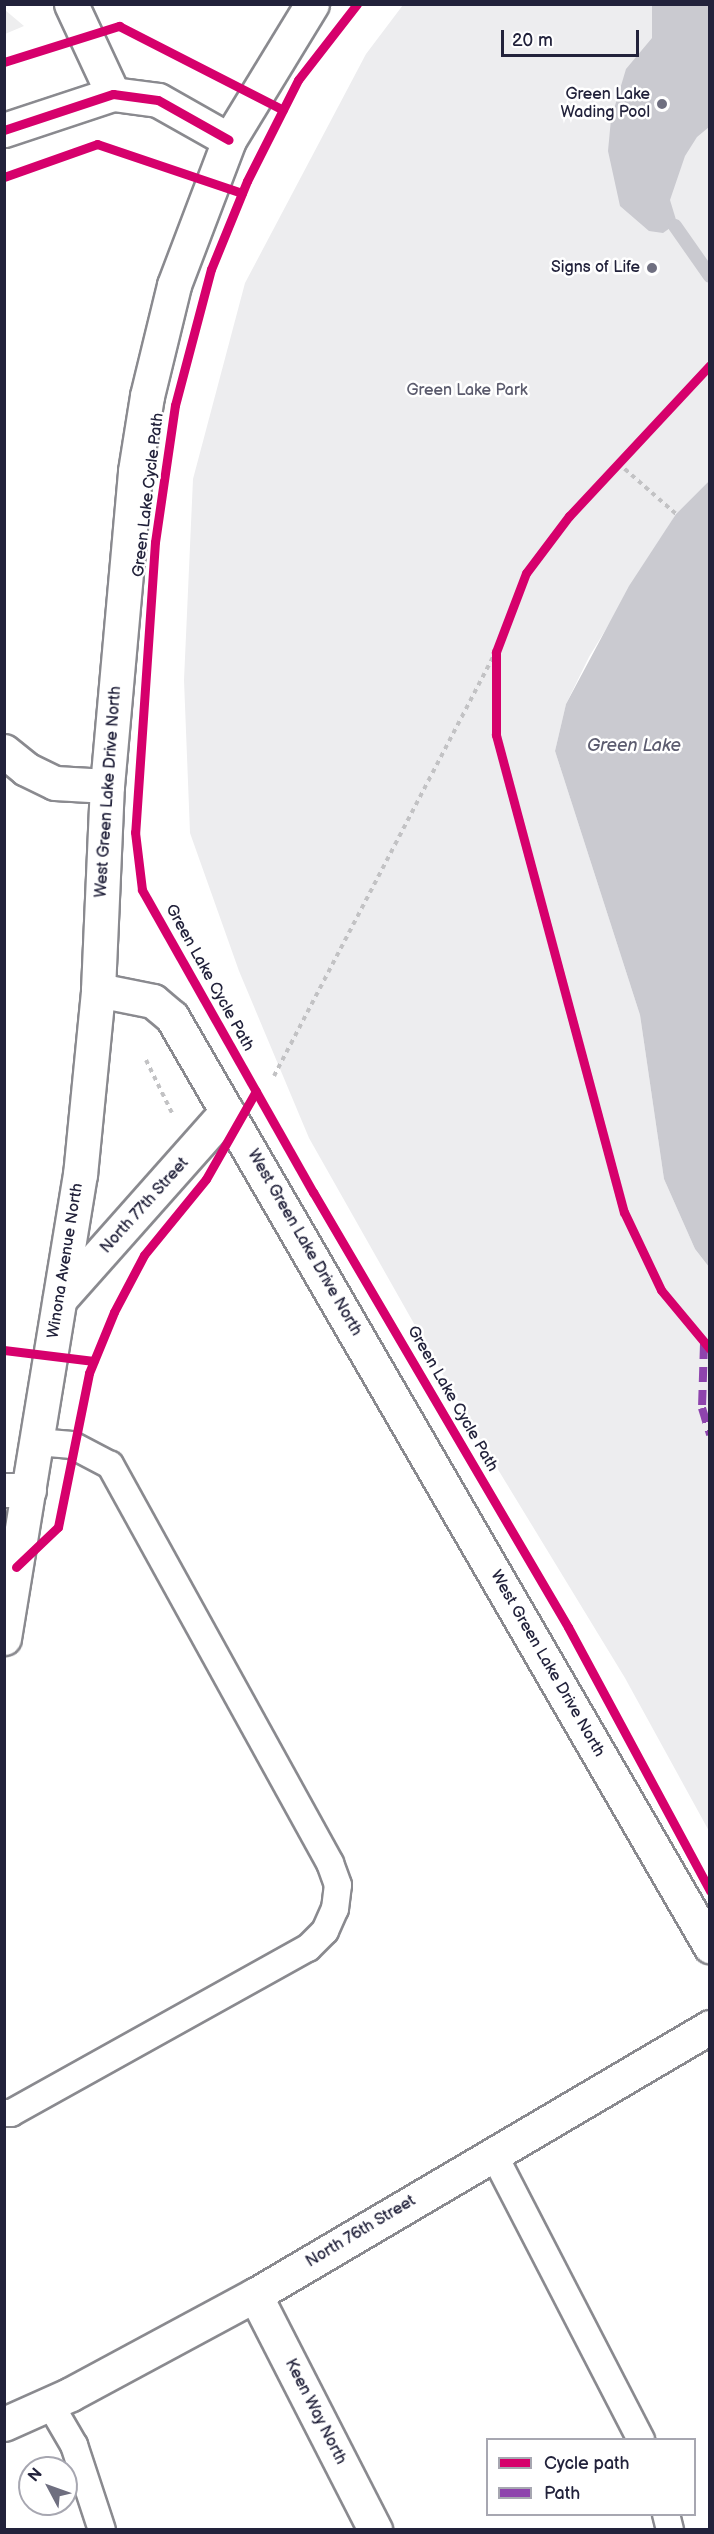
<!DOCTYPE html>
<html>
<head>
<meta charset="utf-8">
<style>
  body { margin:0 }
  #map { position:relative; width:714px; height:2534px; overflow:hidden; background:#fff; font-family:"Balsamiq Sans",sans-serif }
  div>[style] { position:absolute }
  .built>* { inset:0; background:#eeeeef }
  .green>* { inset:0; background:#ededef }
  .water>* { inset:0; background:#cacad0 }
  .stream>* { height:14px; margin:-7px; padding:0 7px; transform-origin:7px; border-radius:7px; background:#cacad0 }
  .path>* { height:4px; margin-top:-2px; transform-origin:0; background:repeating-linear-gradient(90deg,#c2c2c4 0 4.5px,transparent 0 9px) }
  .roads { filter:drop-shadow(2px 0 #8a8a8f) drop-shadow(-2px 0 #8a8a8f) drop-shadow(0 2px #8a8a8f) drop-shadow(0 -2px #8a8a8f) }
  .service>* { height:26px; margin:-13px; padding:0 13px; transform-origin:13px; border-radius:13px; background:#fff }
  .minor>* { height:33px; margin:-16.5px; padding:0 16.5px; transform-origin:16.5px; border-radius:16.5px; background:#fff }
  .tertiary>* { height:33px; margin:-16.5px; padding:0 16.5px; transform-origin:16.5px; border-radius:16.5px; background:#fff }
  .secondary>* { height:33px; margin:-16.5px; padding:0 16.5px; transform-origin:16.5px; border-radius:16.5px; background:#fff }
  .quiet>* { height:8px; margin-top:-4px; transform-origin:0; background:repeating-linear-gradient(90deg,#8e44ad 0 15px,transparent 0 23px) }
  .cycleway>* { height:9px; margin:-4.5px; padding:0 4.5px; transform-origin:4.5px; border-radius:4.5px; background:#d6006c }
  .dots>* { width:16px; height:16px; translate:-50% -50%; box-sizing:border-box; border:3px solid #fff; border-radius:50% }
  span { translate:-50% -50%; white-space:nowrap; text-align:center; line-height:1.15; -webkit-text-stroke:5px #fff; paint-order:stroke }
  .poi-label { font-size:16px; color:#22223b }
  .right { translate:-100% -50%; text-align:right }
  .park-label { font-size:16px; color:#5b5b6d }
  .street-label { font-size:16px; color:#22223b }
  .water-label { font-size:18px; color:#5c5c6f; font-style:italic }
  .frame { position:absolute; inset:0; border:6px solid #22223b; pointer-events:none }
  .legend { position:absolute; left:486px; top:2438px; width:210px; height:78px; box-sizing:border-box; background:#fff; border:2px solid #a7a7b1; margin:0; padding:8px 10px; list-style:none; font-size:18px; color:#22223b }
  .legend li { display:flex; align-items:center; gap:12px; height:30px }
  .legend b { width:30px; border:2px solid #a7a7b1 }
  .north { position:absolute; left:18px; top:2456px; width:60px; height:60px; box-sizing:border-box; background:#fff; border:2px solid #a7a7b1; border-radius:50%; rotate:311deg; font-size:16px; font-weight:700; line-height:24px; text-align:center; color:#22223b }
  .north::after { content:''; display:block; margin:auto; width:21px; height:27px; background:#6f6f80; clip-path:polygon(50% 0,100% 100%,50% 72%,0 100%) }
  .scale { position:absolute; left:501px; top:30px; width:138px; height:27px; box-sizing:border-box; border:3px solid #22223b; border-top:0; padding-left:8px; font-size:18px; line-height:21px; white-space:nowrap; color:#22223b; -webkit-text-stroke:4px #fff; paint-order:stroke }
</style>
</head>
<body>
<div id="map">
  <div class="built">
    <div style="clip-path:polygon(5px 10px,24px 26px,5px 34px)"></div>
  </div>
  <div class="green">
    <div style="clip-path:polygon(403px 5px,709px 5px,709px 481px,676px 514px,589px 657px,566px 704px,555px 751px,640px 1015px,664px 1179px,695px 1249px,709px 1267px,709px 1831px,625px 1678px,477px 1435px,309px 1138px,239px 971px,190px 833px,184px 680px,193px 479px,245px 283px,366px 54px)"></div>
  </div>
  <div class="water">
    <div style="clip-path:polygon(652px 5px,710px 5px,709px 127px,697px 137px,685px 156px,670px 200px,677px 223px,663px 233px,649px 231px,620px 206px,608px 151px,611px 119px,626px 69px,652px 38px)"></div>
    <div style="clip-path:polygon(709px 481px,709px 1267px,695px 1249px,664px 1179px,640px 1015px,555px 751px,566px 704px,629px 586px,676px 514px)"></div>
  </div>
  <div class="stream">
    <div style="left:675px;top:226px;width:61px;rotate:55deg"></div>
  </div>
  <div class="path">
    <div style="left:618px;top:463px;width:77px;rotate:41.3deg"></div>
    <div style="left:146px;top:1060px;width:59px;rotate:63.9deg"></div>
    <div style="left:274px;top:1076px;width:479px;rotate:-62.4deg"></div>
  </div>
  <div class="roads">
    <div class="service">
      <div style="left:4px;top:2113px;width:7px"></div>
      <div style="left:11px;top:2113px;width:340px;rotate:-29.1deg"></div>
      <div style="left:308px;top:1948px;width:24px;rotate:-45deg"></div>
      <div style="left:325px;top:1931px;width:24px;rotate:-66deg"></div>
      <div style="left:335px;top:1909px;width:24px;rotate:-83deg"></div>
      <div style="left:338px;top:1885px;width:23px;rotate:-110deg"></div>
      <div style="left:330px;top:1863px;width:455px;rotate:-118.9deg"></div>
      <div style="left:110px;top:1465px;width:43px;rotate:-152.2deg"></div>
      <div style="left:72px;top:1445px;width:35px;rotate:-175deg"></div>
      <div style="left:493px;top:2153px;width:323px;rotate:62.7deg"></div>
      <div style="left:50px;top:2404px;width:48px;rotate:59.7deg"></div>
      <div style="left:74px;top:2445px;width:89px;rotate:71.8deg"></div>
      <div style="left:666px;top:2514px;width:16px;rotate:76deg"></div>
    </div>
    <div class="minor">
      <div style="left:71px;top:4px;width:99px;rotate:65deg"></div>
      <div style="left:4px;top:751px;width:28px;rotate:39deg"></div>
      <div style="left:26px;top:769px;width:32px;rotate:26deg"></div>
      <div style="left:55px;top:783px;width:52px;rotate:3.3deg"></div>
      <div style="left:60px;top:1299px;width:251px;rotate:-48.4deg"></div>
      <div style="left:4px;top:1490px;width:25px"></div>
      <div style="left:255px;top:2295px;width:264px;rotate:62.9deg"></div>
      <div style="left:4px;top:2424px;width:73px;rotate:-24.1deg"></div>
      <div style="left:71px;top:2394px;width:209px;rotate:-28.3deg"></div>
      <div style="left:255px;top:2295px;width:528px;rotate:-30.5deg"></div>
    </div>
    <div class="tertiary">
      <div style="left:98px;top:990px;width:56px;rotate:11.3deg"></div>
      <div style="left:153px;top:1001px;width:25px;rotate:40deg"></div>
      <div style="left:172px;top:1017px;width:1074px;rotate:59.92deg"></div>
    </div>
    <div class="secondary">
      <div style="left:4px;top:130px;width:115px;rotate:-18.3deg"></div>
      <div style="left:113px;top:94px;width:45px;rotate:7.6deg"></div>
      <div style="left:158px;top:100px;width:81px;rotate:29.4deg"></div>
      <div style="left:4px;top:1638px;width:469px;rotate:-80.7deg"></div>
      <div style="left:80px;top:1175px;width:186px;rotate:-84.4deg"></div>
      <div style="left:98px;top:990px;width:204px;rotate:-87.5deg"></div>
      <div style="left:107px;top:786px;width:316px;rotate:-84.9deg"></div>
      <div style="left:135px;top:471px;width:76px;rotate:-80.9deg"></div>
      <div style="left:147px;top:396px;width:114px;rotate:-76.3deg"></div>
      <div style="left:174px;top:285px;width:155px;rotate:-69.2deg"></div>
      <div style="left:229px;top:140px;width:159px;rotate:-58.6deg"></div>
    </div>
  </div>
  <div class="quiet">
    <div style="left:704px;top:1344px;width:64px;rotate:91.8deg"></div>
    <div style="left:702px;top:1408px;width:28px;rotate:73deg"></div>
  </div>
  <div class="cycleway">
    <div style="left:357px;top:4px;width:96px;rotate:127.8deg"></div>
    <div style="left:298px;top:80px;width:113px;rotate:116.8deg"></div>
    <div style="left:247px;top:181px;width:95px;rotate:112.2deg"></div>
    <div style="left:211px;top:269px;width:141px;rotate:104.8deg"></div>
    <div style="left:175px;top:405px;width:138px;rotate:98.3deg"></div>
    <div style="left:155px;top:542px;width:291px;rotate:93.9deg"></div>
    <div style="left:135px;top:832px;width:58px;rotate:83.1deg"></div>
    <div style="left:142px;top:890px;width:347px;rotate:60.5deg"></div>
    <div style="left:313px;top:1192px;width:504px;rotate:59.62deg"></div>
    <div style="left:568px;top:1627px;width:300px;rotate:61.7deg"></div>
    <div style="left:4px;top:62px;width:121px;rotate:-17.4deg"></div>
    <div style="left:119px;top:26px;width:184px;rotate:27.1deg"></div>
    <div style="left:4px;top:130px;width:115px;rotate:-18.3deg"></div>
    <div style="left:113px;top:94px;width:45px;rotate:7.6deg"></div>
    <div style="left:158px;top:100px;width:81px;rotate:29.4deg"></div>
    <div style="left:4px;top:177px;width:99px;rotate:-19.5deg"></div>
    <div style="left:97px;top:144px;width:153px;rotate:18.7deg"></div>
    <div style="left:710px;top:365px;width:207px;rotate:133deg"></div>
    <div style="left:569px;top:516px;width:71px;rotate:127deg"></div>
    <div style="left:526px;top:573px;width:85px;rotate:110.8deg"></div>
    <div style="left:496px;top:652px;width:83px;rotate:90deg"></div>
    <div style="left:496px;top:735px;width:494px;rotate:75deg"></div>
    <div style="left:624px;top:1212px;width:86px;rotate:64.6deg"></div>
    <div style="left:661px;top:1290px;width:77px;rotate:50.3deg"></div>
    <div style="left:4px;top:1350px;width:90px;rotate:7deg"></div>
    <div style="left:16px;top:1567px;width:58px;rotate:-43.6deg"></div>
    <div style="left:58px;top:1527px;width:157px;rotate:-78.6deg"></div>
    <div style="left:89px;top:1373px;width:66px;rotate:-67.7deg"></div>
    <div style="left:114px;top:1312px;width:64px;rotate:-62.2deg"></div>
    <div style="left:144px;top:1255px;width:98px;rotate:-50.8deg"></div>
    <div style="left:206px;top:1179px;width:101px;rotate:-60.4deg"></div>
  </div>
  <div class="dots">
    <div style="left:662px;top:104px;background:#6f6f80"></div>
    <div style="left:652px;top:268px;background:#6f6f80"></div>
  </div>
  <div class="poi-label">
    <span class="right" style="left:650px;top:104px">Green Lake<br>Wading Pool</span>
    <span class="right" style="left:640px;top:268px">Signs of Life</span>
  </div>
  <div class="park-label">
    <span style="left:467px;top:391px">Green Lake Park</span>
  </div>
  <div class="street-label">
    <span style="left:149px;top:495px;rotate:-83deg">Green Lake Cycle Path</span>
    <span style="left:109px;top:792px;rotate:-86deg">West Green Lake Drive North</span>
    <span style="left:209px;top:978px;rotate:61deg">Green Lake Cycle Path</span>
    <span style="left:145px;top:1206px;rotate:-48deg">North 77th Street</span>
    <span style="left:304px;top:1243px;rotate:60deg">West Green Lake Drive North</span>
    <span style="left:66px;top:1261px;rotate:-81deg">Winona Avenue North</span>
    <span style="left:452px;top:1399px;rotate:60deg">Green Lake Cycle Path</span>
    <span style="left:547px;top:1664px;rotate:60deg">West Green Lake Drive North</span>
    <span style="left:361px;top:2232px;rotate:-31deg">North 76th Street</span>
    <span style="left:315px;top:2412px;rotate:63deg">Keen Way North</span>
  </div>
  <div class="water-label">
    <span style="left:634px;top:746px">Green Lake</span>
  </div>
  <div class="frame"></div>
  <ul class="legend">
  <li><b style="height:8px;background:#d6006c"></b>Cycle path</li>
  <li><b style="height:8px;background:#8e44ad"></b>Path</li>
  </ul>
  <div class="north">N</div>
  <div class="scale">20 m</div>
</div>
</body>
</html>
